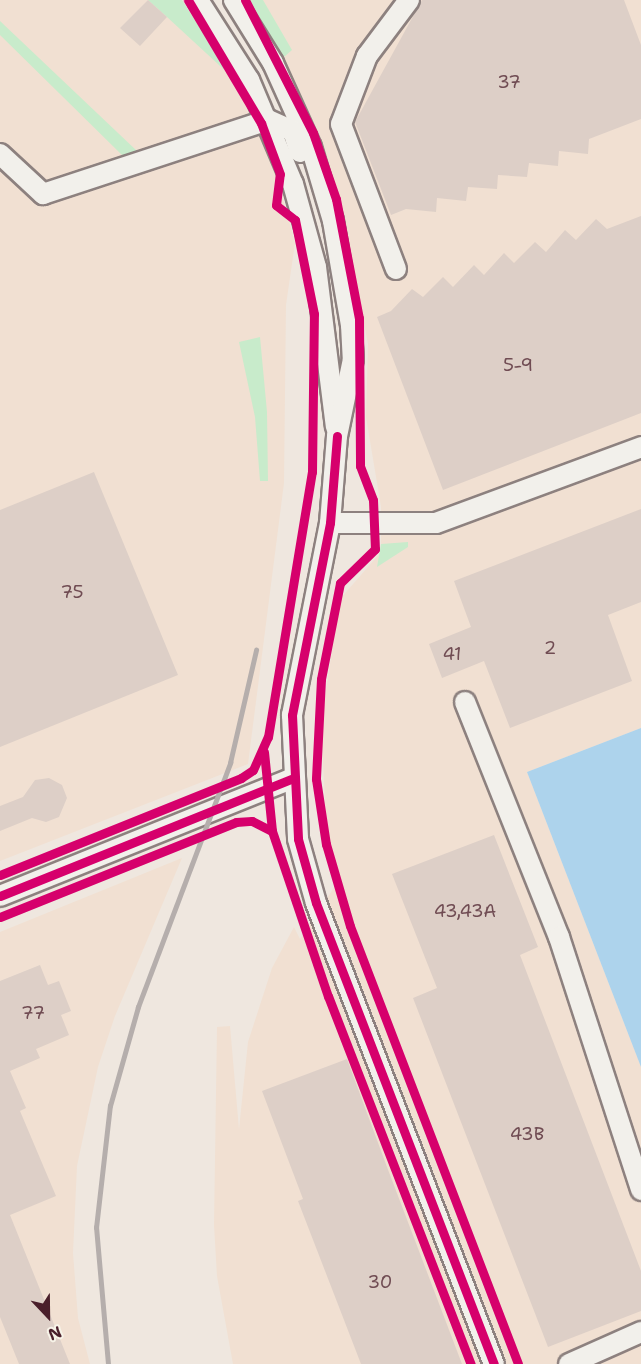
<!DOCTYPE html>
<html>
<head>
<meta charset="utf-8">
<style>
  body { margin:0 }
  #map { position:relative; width:641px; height:1364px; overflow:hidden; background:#efe7df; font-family:"Shantell Sans",sans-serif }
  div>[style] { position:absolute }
  .built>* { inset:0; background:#f1e0d2 }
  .green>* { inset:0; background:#c8ebcb }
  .water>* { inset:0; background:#add3ec }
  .building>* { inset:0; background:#ddcfc7 }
  .roads { filter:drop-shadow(2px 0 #8d817f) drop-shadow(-2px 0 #8d817f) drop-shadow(0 2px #8d817f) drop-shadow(0 -2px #8d817f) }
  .minor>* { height:20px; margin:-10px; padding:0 10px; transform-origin:10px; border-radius:10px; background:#f2f0eb }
  .rail>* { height:4.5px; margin:-2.25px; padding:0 2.25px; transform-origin:2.25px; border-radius:2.25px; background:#b5aeac }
  .cycleway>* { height:9px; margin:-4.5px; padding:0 4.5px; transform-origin:4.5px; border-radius:4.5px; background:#d6006c }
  span { translate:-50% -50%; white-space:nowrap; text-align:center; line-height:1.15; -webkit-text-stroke:4.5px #f7f3e8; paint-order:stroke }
  .number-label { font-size:18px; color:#704c53 }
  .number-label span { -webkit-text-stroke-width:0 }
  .north { position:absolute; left:18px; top:1286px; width:60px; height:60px; -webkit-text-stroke:4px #f7f3e8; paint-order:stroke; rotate:158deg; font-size:16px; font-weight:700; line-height:24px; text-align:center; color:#4a1f2b }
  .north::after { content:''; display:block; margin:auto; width:21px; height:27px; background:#4a1f2b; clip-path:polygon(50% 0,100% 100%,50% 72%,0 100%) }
</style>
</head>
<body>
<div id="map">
  <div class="built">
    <div style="clip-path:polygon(0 0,182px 0,232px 77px,270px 151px,295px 243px,286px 305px,284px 483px,248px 764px,0 861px)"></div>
    <div style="clip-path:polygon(249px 0,641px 0,641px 728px,527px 772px,641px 1067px,641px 1364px,233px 1364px,217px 1276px,214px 1225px,217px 1027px,230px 1026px,239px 1129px,248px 1042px,272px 968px,294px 927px,300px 939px,339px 880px,326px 822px,321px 723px,340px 599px,381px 552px,381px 507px,366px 417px,368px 344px,348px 241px,305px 102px)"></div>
    <div style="clip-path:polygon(182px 858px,115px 1016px,98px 1067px,77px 1166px,73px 1253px,78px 1318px,90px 1364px,0 1364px,0 932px)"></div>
  </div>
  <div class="green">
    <div style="clip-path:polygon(148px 0,182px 0,232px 77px,167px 17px)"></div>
    <div style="clip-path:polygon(249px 0,263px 0,292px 50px,284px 57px)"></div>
    <div style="clip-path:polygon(0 21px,137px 151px,123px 156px,0 35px)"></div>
    <div style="clip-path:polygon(260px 337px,267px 412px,268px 481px,260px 481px,255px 417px,239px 342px)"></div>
    <div style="clip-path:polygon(408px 542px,408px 547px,377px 567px,381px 544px)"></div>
  </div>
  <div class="water">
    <div style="clip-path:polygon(641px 728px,641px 1067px,527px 772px)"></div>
  </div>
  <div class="building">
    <div style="clip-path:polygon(148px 0,167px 17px,140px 46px,120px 28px)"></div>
    <div style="clip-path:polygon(422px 0,624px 0,641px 45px,641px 119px,589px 139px,588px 154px,559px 151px,558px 166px,529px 163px,527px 177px,498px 175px,497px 189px,468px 187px,466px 201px,437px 198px,436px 212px,406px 209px,391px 215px,355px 122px)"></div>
    <div style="clip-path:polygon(641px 216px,641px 413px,443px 490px,377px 317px,391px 311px,412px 289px,423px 297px,443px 277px,453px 287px,474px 265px,484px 275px,504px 253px,514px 263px,535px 242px,546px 252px,565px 230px,576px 240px,596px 219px,607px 229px)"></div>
    <div style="clip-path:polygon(94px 472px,178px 675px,0 747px,0 510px)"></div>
    <div style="clip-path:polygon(641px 509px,641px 602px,608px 615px,632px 681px,510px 728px,484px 661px,442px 678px,429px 644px,471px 627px,454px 581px)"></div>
    <div style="clip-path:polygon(49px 778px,62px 785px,67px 798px,59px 817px,46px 822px,32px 818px,0 831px,0 806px,23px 797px,35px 780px)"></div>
    <div style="clip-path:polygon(494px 835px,538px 947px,520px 955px,641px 1271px,641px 1311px,548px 1347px,413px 998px,437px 988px,392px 874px)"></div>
    <div style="clip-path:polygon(40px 965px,48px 985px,59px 981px,71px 1011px,61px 1015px,69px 1035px,36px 1049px,40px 1058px,10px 1071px,26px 1108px,20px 1111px,56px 1196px,10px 1215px,70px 1364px,19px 1364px,0 1317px,0 981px)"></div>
    <div style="clip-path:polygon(347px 1059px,387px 1167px,462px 1364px,361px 1364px,298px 1201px,303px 1199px,262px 1091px)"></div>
  </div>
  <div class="roads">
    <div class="minor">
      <div style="left:198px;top:0;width:95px;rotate:57.5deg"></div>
      <div style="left:249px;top:80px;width:113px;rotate:67.1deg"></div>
      <div style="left:293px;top:184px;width:86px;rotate:74.5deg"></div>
      <div style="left:316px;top:267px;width:161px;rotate:82.9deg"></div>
      <div style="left:234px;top:0;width:74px;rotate:58.2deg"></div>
      <div style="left:273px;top:63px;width:92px;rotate:65.7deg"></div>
      <div style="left:311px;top:147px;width:77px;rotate:73.4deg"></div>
      <div style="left:333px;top:221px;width:106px;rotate:80.2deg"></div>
      <div style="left:351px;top:325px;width:34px;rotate:87deg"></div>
      <div style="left:353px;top:359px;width:79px;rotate:101.7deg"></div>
      <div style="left:337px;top:436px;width:87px;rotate:94.6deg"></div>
      <div style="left:330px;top:523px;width:196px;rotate:101.2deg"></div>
      <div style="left:292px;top:715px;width:124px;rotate:87.2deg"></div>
      <div style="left:298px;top:839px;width:66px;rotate:74.3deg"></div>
      <div style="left:316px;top:903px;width:494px;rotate:68.9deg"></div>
      <div style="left:0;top:154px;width:59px;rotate:42.9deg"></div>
      <div style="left:43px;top:194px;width:237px;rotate:-18.2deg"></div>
      <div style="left:268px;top:120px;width:27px;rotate:24deg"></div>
      <div style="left:293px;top:131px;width:22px;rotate:72deg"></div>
      <div style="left:396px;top:269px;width:155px;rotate:-110.8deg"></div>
      <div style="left:341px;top:124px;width:73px;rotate:-69.1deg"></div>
      <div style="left:367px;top:56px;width:70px;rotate:-53.1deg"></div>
      <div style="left:330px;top:523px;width:106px"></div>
      <div style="left:436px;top:523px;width:219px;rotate:-20.3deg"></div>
      <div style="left:465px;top:702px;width:253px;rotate:68.2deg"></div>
      <div style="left:559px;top:937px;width:266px;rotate:72deg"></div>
      <div style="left:0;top:896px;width:314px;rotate:-21.9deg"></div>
      <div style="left:569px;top:1364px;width:79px;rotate:-24deg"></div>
    </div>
  </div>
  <div class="rail">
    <div style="left:108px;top:1364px;width:137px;rotate:-95deg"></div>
    <div style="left:96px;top:1228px;width:123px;rotate:-83.5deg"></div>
    <div style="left:110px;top:1106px;width:103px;rotate:-74.2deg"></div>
    <div style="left:138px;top:1007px;width:261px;rotate:-69.3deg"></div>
    <div style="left:230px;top:763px;width:116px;rotate:-77deg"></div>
  </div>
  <div class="cycleway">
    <div style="left:245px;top:0;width:149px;rotate:62.9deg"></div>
    <div style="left:313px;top:133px;width:70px;rotate:70.8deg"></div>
    <div style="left:336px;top:199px;width:121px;rotate:79.1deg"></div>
    <div style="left:359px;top:318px;width:148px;rotate:89.6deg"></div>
    <div style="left:360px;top:466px;width:36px;rotate:69deg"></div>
    <div style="left:373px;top:500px;width:49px;rotate:87.7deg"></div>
    <div style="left:375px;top:549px;width:49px;rotate:135.8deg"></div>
    <div style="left:340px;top:583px;width:98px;rotate:101.2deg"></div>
    <div style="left:321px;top:679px;width:100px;rotate:92.9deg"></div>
    <div style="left:316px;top:779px;width:66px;rotate:81.3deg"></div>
    <div style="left:326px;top:844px;width:85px;rotate:73.7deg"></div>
    <div style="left:350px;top:926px;width:469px;rotate:69deg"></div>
    <div style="left:337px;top:436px;width:87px;rotate:94.6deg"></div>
    <div style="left:330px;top:523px;width:196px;rotate:101.2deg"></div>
    <div style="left:292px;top:715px;width:124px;rotate:87.2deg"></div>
    <div style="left:298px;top:839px;width:66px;rotate:74.3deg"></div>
    <div style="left:316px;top:903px;width:494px;rotate:68.9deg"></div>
    <div style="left:264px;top:752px;width:79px;rotate:84.2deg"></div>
    <div style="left:0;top:875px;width:260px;rotate:-21.9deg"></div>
    <div style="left:241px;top:778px;width:14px;rotate:-34deg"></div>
    <div style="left:253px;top:770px;width:36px;rotate:-66deg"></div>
    <div style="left:268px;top:737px;width:269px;rotate:-80.6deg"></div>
    <div style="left:312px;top:472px;width:158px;rotate:-89.3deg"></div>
    <div style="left:314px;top:314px;width:96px;rotate:-101.4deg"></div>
    <div style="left:295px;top:220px;width:24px;rotate:-142deg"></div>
    <div style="left:276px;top:205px;width:31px;rotate:-83deg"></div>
    <div style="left:280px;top:174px;width:54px;rotate:-110.4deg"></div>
    <div style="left:261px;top:123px;width:143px;rotate:-120.7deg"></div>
    <div style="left:0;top:896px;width:314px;rotate:-21.9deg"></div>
    <div style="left:0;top:917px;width:254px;rotate:-21.9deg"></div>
    <div style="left:236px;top:822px;width:16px;rotate:-4deg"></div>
    <div style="left:252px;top:821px;width:22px;rotate:27deg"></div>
    <div style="left:272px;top:831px;width:174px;rotate:71.3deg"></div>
    <div style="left:328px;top:996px;width:395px;rotate:68.8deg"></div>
  </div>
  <div class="number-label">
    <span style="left:509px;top:82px">37</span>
    <span style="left:518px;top:365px">5-9</span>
    <span style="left:72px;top:592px">75</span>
    <span style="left:550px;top:648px">2</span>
    <span style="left:452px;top:654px">41</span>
    <span style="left:465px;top:911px">43,43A</span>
    <span style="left:33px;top:1013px">77</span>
    <span style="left:527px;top:1134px">43B</span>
    <span style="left:380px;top:1282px">30</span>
  </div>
  <div class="north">N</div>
</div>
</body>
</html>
